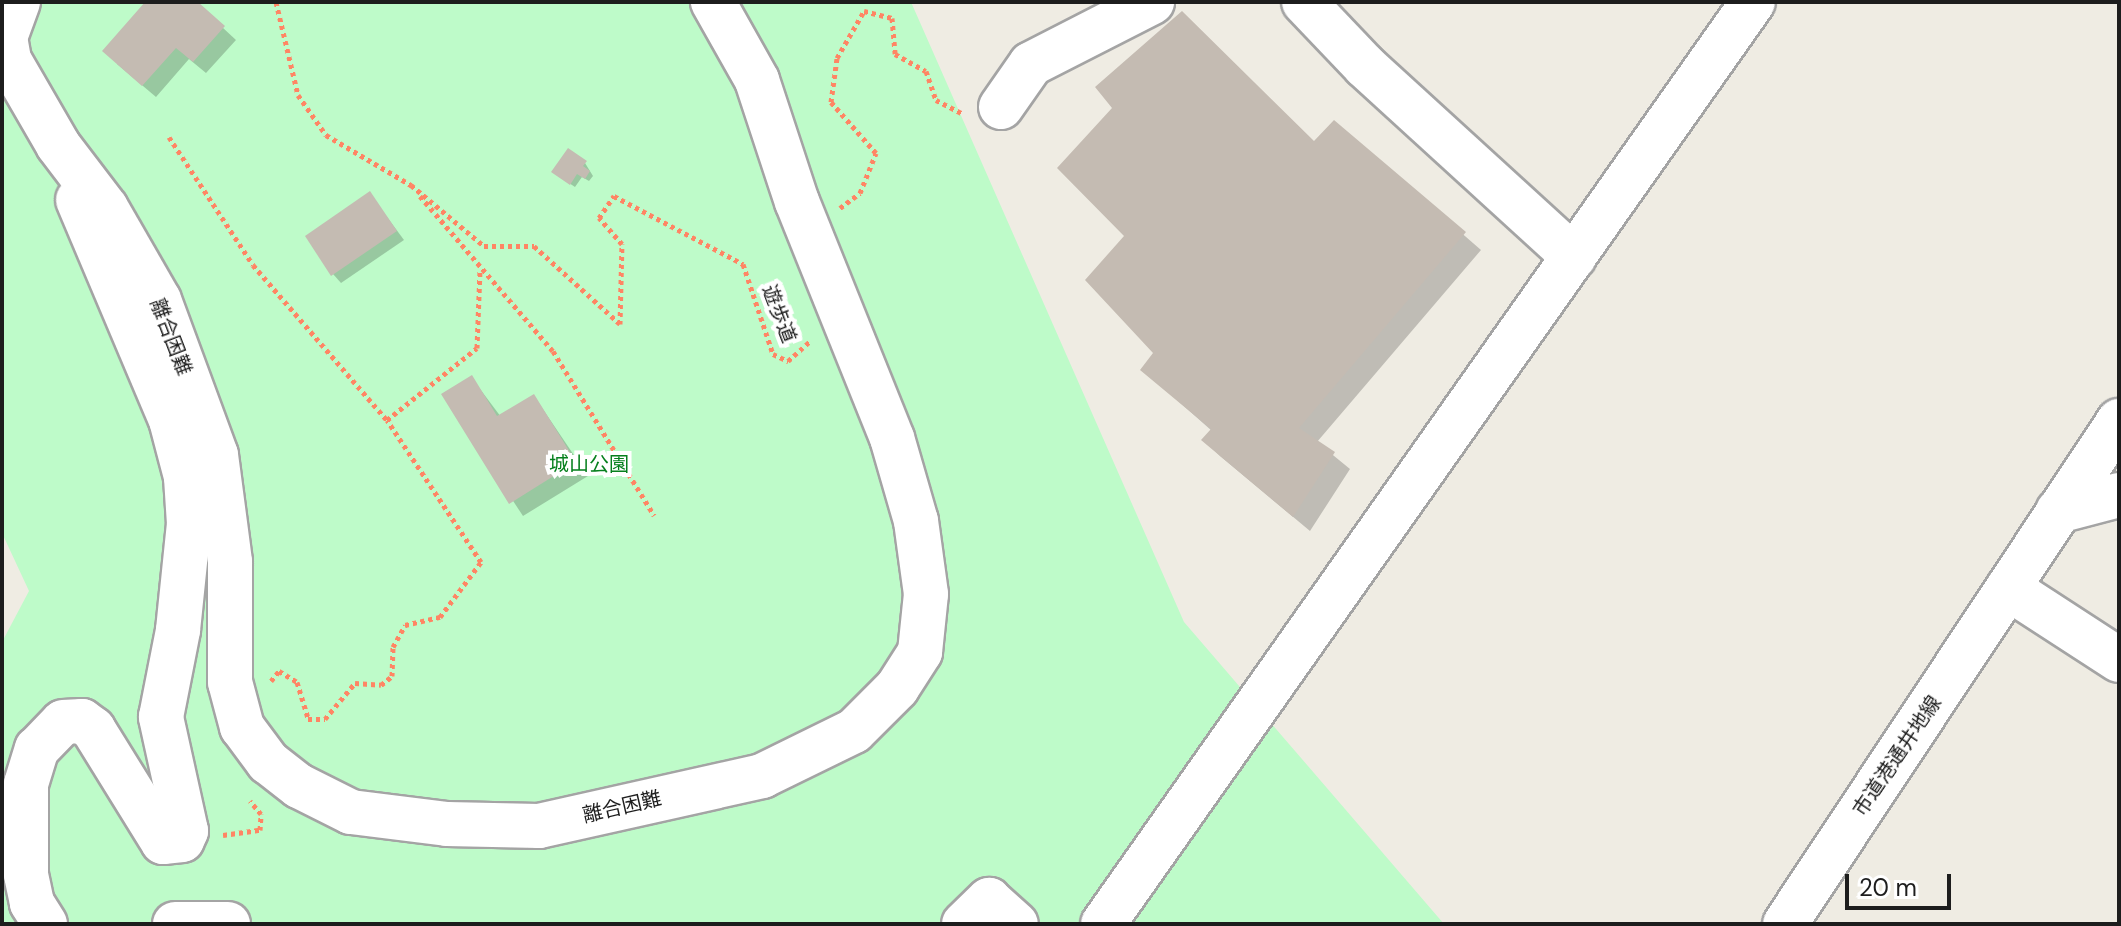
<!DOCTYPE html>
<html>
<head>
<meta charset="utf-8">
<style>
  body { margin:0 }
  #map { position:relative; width:2121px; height:926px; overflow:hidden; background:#efece3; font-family:"DM Sans","Noto Sans JP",sans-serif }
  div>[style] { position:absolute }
  .park>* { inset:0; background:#befbc9 }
  .shadow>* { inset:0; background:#0003 }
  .building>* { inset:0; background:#c4bbb2 }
  .path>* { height:5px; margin-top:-2.5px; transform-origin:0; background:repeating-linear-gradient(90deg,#ff8564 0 4px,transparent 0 8px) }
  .roads { filter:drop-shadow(2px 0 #a4a4a4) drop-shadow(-2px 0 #a4a4a4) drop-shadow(0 2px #a4a4a4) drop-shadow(0 -2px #a4a4a4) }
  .minor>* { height:44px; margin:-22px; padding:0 22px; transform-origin:22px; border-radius:22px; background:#fff }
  span { translate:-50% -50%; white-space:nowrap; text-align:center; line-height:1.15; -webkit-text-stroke:8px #fff; paint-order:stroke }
  .street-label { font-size:20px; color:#1d1d1d }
  .park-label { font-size:20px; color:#07801e }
  .frame { position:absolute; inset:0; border:4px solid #1d1d1d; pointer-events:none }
  .scale { position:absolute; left:1845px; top:874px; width:106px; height:36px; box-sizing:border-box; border:4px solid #1d1d1d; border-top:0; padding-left:10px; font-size:24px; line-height:28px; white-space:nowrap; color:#1d1d1d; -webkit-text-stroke:6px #fff; paint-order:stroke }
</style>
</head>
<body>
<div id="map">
  <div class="park">
    <div style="clip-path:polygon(2px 2px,911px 2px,1184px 622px,1444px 924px,2px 924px,2px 642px,29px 591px,2px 533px)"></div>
  </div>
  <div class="shadow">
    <div style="clip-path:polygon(148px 2px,195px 2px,236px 40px,206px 73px,189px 59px,156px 97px,117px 64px)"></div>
    <div style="clip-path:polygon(1334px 122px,1481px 250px,1317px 442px,1350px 469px,1310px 531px,1220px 456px,1204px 440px,1212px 431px,1142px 369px)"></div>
    <div style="clip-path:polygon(585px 163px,593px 176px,589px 181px,582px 177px,575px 187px,557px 175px)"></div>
    <div style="clip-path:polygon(370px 194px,404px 240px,341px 283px,333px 274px)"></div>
    <div style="clip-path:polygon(471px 377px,501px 417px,534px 396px,588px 476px,523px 516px,443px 395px)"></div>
  </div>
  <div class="building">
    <div style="clip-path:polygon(145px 2px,198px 2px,225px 26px,193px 62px,176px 48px,142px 86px,102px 51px)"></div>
    <div style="clip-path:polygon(1182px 11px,1314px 141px,1334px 120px,1466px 232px,1299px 428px,1335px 452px,1293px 517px,1201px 440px,1211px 429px,1140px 370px,1153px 353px,1085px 280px,1124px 236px,1057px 168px,1112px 108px,1095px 87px)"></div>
    <div style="clip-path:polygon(568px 148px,587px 161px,583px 166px,590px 171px,585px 179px,577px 174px,570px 185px,551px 172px)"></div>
    <div style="clip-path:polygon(370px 191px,397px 231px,331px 276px,305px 236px)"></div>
    <div style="clip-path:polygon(472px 375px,497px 416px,534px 394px,576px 462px,509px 504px,441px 394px)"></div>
  </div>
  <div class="path">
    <div style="left:276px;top:2px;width:96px;rotate:76.7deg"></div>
    <div style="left:298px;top:95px;width:49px;rotate:55deg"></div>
    <div style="left:326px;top:135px;width:99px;rotate:30.5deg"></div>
    <div style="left:169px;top:137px;width:153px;rotate:56.7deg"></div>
    <div style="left:253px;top:265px;width:205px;rotate:49.2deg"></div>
    <div style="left:387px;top:420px;width:115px;rotate:-38.7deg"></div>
    <div style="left:477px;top:348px;width:77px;rotate:-87.8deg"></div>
    <div style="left:411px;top:185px;width:95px;rotate:39.9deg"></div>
    <div style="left:484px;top:246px;width:50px"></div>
    <div style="left:534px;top:246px;width:116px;rotate:42.2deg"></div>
    <div style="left:620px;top:324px;width:80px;rotate:-88.6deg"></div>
    <div style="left:622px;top:244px;width:35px;rotate:-131deg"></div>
    <div style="left:599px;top:218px;width:27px;rotate:-56deg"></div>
    <div style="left:614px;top:196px;width:146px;rotate:27.8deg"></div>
    <div style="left:743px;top:264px;width:95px;rotate:71.6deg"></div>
    <div style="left:773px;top:354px;width:17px;rotate:25deg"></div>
    <div style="left:788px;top:361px;width:31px;rotate:-42deg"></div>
    <div style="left:420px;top:196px;width:204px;rotate:49.4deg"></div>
    <div style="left:553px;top:351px;width:193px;rotate:58.4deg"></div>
    <div style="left:840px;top:208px;width:25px;rotate:-37deg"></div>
    <div style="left:860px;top:193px;width:43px;rotate:-68.2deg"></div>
    <div style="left:876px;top:153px;width:68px;rotate:-131.4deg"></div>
    <div style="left:831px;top:102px;width:44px;rotate:-82.2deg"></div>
    <div style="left:837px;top:58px;width:54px;rotate:-60.1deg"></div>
    <div style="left:864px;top:11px;width:29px;rotate:14deg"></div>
    <div style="left:892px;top:18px;width:36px;rotate:85deg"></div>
    <div style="left:895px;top:54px;width:35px;rotate:29deg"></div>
    <div style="left:926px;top:71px;width:31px;rotate:71deg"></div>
    <div style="left:936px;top:100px;width:29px;rotate:27deg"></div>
    <div style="left:271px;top:681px;width:13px;rotate:-51deg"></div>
    <div style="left:279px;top:671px;width:21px;rotate:31deg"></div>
    <div style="left:297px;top:682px;width:39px;rotate:73deg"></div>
    <div style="left:308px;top:719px;width:17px"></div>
    <div style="left:325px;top:719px;width:47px;rotate:-50.2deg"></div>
    <div style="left:355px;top:683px;width:26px;rotate:4deg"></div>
    <div style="left:381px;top:685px;width:14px;rotate:-39deg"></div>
    <div style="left:392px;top:676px;width:29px;rotate:-88deg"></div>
    <div style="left:393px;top:647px;width:25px;rotate:-61deg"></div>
    <div style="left:405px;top:625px;width:36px;rotate:-13deg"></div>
    <div style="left:440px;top:617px;width:69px;rotate:-53.3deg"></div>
    <div style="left:481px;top:562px;width:170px;rotate:-123.5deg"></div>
    <div style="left:223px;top:835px;width:37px;rotate:-8deg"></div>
    <div style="left:260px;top:830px;width:16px;rotate:-86deg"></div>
    <div style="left:261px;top:814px;width:17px;rotate:-130deg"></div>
  </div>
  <div class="roads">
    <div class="minor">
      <div style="left:18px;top:2px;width:37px;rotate:110deg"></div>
      <div style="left:5px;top:37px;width:23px;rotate:80deg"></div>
      <div style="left:9px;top:60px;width:98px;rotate:60deg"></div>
      <div style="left:58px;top:145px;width:79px;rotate:52.7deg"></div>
      <div style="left:106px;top:208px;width:106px;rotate:60.1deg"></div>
      <div style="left:159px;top:300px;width:165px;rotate:69.8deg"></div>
      <div style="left:216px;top:455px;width:108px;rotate:82.5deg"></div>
      <div style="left:230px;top:562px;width:120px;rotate:90deg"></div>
      <div style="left:230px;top:682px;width:47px;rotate:75.1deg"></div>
      <div style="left:242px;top:727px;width:44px;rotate:53.4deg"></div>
      <div style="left:268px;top:762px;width:39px;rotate:38deg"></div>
      <div style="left:299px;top:786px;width:58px;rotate:26.6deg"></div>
      <div style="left:351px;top:812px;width:97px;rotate:7.1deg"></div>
      <div style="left:447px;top:824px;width:92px;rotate:1.2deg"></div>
      <div style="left:539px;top:826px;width:229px;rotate:-12.6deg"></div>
      <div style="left:762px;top:776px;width:102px;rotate:-26.1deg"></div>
      <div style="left:854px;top:731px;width:61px;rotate:-45deg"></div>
      <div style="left:897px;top:688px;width:43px;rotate:-57.4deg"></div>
      <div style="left:920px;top:652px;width:58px;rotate:-84.1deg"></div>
      <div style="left:926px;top:594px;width:74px;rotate:-97.8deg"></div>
      <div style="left:916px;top:521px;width:86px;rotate:-106.1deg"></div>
      <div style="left:892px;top:438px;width:254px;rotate:-111.9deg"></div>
      <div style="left:797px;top:202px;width:128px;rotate:-108.2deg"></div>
      <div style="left:757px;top:80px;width:90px;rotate:-119.4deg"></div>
      <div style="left:1304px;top:2px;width:88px;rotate:46.4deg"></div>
      <div style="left:1365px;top:66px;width:283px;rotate:42.4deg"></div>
      <div style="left:1001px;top:107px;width:52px;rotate:-55.1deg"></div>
      <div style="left:1031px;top:64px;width:136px;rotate:-27.1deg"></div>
      <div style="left:2058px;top:511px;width:63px;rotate:-14.7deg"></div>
      <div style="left:2008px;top:588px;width:132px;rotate:33deg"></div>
      <div style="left:45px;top:924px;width:25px;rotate:-122deg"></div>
      <div style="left:32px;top:903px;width:30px;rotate:-102deg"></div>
      <div style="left:26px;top:874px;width:90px;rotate:-90deg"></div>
      <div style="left:26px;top:784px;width:37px;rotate:-73deg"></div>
      <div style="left:37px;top:749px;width:37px;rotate:-46deg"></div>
      <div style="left:63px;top:722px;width:19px;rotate:-3deg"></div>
      <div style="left:82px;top:721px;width:14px;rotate:36deg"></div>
      <div style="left:93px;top:729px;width:133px;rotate:58.2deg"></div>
      <div style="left:163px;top:842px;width:19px;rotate:-6deg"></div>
      <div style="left:182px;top:840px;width:10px;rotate:-66deg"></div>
      <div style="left:186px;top:831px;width:117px;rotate:-102.4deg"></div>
      <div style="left:161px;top:717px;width:89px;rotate:-78.9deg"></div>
      <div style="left:178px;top:630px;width:107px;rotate:-84.1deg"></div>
      <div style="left:189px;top:524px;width:47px;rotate:-93.7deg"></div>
      <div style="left:186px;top:477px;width:59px;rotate:-104.7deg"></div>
      <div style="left:171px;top:420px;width:239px;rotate:-112.9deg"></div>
      <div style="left:175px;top:924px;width:53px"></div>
      <div style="left:964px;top:924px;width:35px;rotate:-44deg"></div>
      <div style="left:989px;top:900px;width:36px;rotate:42deg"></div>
      <div style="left:1103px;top:924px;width:1128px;rotate:-54.82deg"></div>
      <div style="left:1785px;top:924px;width:604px;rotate:-56.42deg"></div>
    </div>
  </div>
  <div class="street-label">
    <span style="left:779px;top:314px;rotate:69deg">遊歩道</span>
    <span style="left:171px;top:337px;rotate:69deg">離合困難</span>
    <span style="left:1897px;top:756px;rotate:-56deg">市道港通井地線</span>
    <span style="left:622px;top:807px;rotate:-13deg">離合困難</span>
  </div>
  <div class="park-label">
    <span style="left:589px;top:464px">城山公園</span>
  </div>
  <div class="frame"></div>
  <div class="scale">20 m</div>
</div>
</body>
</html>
